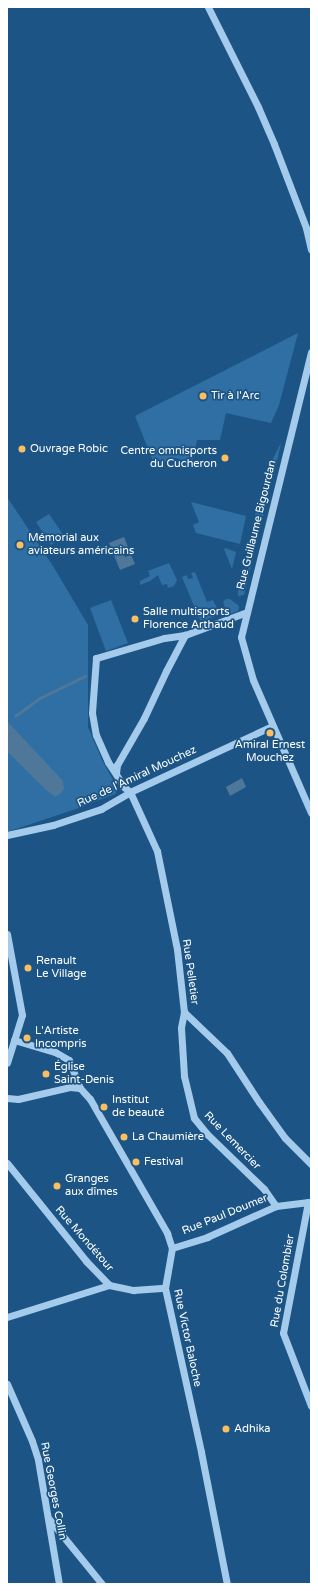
<!DOCTYPE html>
<html>
<head>
<meta charset="utf-8">
<style>
  body { margin:0 }
  #map { position:relative; width:318px; height:1591px; overflow:hidden; background:#1c5585; font-family:"Varela Round",sans-serif }
  div>[style] { position:absolute }
  .green>* { inset:0; background:#306fa3 }
  .water>* { inset:0; background:#4e779a }
  .stream>* { height:2.5px; margin:-1.25px; padding:0 1.25px; transform-origin:1.25px; border-radius:1.25px; background:#4e779a }
  .minor>* { height:7px; margin:-3.5px; padding:0 3.5px; transform-origin:3.5px; border-radius:3.5px; background:#a4cbeb }
  .dots>* { width:11px; height:11px; translate:-50% -50%; box-sizing:border-box; border:2px solid #1c5585; border-radius:50% }
  span { translate:-50% -50%; white-space:nowrap; text-align:center; line-height:1.15; -webkit-text-stroke:3.5px #1c5585; paint-order:stroke }
  .poi-label { font-size:11px; color:#fff }
  .left { translate:0 -50%; text-align:left }
  .right { translate:-100% -50%; text-align:right }
  .street-label { font-size:11px; color:#fff }
  .frame { position:absolute; inset:0; border:8px solid #fff; pointer-events:none }
</style>
</head>
<body>
<div id="map">
  <div class="green">
    <div style="clip-path:polygon(298px 333px,279px 405px,271px 423px,226px 413px,220px 440px,197px 440px,192px 462px,175px 458px,155px 466px,135px 416px)"></div>
    <div style="clip-path:polygon(281px 443px,273px 479px,264px 476px)"></div>
    <div style="clip-path:polygon(260px 494px,268px 496px,244px 595px,238px 596px,238px 588px,244px 589px,253px 546px,248px 545px)"></div>
    <div style="clip-path:polygon(7px 497px,53px 566px,88px 625px,88px 727px,102px 760px,118px 789px,115px 794px,76px 809px,7px 832px)"></div>
    <div style="clip-path:polygon(191px 502px,246px 516px,240px 544px,196px 533px,193px 525px,199px 522px)"></div>
    <div style="clip-path:polygon(49px 514px,64px 536px,51px 545px,36px 522px)"></div>
    <div style="clip-path:polygon(225px 548px,236px 552px,232px 569px,224px 549px)"></div>
    <div style="clip-path:polygon(169px 563px,177px 580px,174px 586px,168px 588px,167px 584px,162px 585px,158px 575px,150px 581px,140px 585px,140px 581px,150px 576px,148px 571px)"></div>
    <div style="clip-path:polygon(195px 572px,207px 602px,213px 600px,220px 614px,204px 621px,201px 621px,199px 618px,182px 577px,187px 575px,188px 579px,193px 578px,191px 573px)"></div>
    <div style="clip-path:polygon(226px 599px,230px 599px,239px 606px,238px 611px,228px 615px,223px 602px)"></div>
    <div style="clip-path:polygon(111px 600px,128px 643px,106px 651px,90px 608px)"></div>
  </div>
  <div class="water">
    <div style="clip-path:polygon(124px 537px,128px 547px,122px 549px,125px 557px,131px 555px,135px 564px,120px 570px,109px 543px)"></div>
    <div style="clip-path:polygon(7px 721px,63px 781px,64px 789px,60px 794px,55px 797px,45px 789px,7px 751px)"></div>
    <div style="clip-path:polygon(242px 778px,246px 787px,230px 796px,226px 787px)"></div>
  </div>
  <div class="stream">
    <div style="left:15px;top:716px;width:31px;rotate:-36deg"></div>
    <div style="left:40px;top:698px;width:50px;rotate:-26.1deg"></div>
  </div>
  <div class="minor">
    <div style="left:208px;top:7px;width:112px;rotate:63.4deg"></div>
    <div style="left:258px;top:107px;width:40px;rotate:66.6deg"></div>
    <div style="left:274px;top:144px;width:90px;rotate:69.1deg"></div>
    <div style="left:306px;top:228px;width:22px;rotate:77deg"></div>
    <div style="left:311px;top:352px;width:293px;rotate:103.8deg"></div>
    <div style="left:241px;top:637px;width:45px;rotate:74.4deg"></div>
    <div style="left:253px;top:680px;width:145px;rotate:66.4deg"></div>
    <div style="left:247px;top:612px;width:66px;rotate:159.6deg"></div>
    <div style="left:185px;top:635px;width:21px;rotate:172deg"></div>
    <div style="left:164px;top:638px;width:71px;rotate:163.6deg"></div>
    <div style="left:96px;top:658px;width:55px;rotate:94.2deg"></div>
    <div style="left:92px;top:713px;width:22px;rotate:80deg"></div>
    <div style="left:96px;top:735px;width:30px;rotate:66deg"></div>
    <div style="left:108px;top:762px;width:30px;rotate:57deg"></div>
    <div style="left:124px;top:787px;width:8px;rotate:40deg"></div>
    <div style="left:130px;top:792px;width:65px;rotate:65.4deg"></div>
    <div style="left:157px;top:851px;width:100px;rotate:78.5deg"></div>
    <div style="left:177px;top:949px;width:63px;rotate:83.7deg"></div>
    <div style="left:184px;top:1012px;width:59px;rotate:43.6deg"></div>
    <div style="left:227px;top:1053px;width:59px;rotate:56.9deg"></div>
    <div style="left:259px;top:1102px;width:44px;rotate:54.2deg"></div>
    <div style="left:285px;top:1138px;width:37px;rotate:45deg"></div>
    <div style="left:116px;top:773px;width:8px;rotate:-83deg"></div>
    <div style="left:117px;top:765px;width:54px;rotate:-60.1deg"></div>
    <div style="left:144px;top:718px;width:52px;rotate:-64.9deg"></div>
    <div style="left:166px;top:671px;width:41px;rotate:-62.2deg"></div>
    <div style="left:7px;top:835px;width:47px;rotate:-12.3deg"></div>
    <div style="left:53px;top:825px;width:51px;rotate:-18.4deg"></div>
    <div style="left:101px;top:809px;width:34px;rotate:-30deg"></div>
    <div style="left:130px;top:792px;width:157px;rotate:-24.9deg"></div>
    <div style="left:7px;top:934px;width:82px;rotate:79.5deg"></div>
    <div style="left:22px;top:1015px;width:50px;rotate:107.4deg"></div>
    <div style="left:184px;top:1012px;width:16px;rotate:101deg"></div>
    <div style="left:181px;top:1028px;width:48px;rotate:86.4deg"></div>
    <div style="left:184px;top:1076px;width:43px;rotate:76.6deg"></div>
    <div style="left:194px;top:1118px;width:21px;rotate:51deg"></div>
    <div style="left:207px;top:1134px;width:79px;rotate:44deg"></div>
    <div style="left:264px;top:1189px;width:21px;rotate:55deg"></div>
    <div style="left:14px;top:1040px;width:43px;rotate:16.3deg"></div>
    <div style="left:55px;top:1052px;width:16px;rotate:30deg"></div>
    <div style="left:69px;top:1060px;width:30px;rotate:69deg"></div>
    <div style="left:80px;top:1088px;width:15px;rotate:48deg"></div>
    <div style="left:90px;top:1099px;width:155px;rotate:60.1deg"></div>
    <div style="left:167px;top:1233px;width:16px;rotate:72deg"></div>
    <div style="left:172px;top:1248px;width:41px;rotate:99.9deg"></div>
    <div style="left:165px;top:1288px;width:168px;rotate:77.6deg"></div>
    <div style="left:201px;top:1452px;width:135px;rotate:78.9deg"></div>
    <div style="left:7px;top:1098px;width:11px;rotate:5deg"></div>
    <div style="left:18px;top:1099px;width:53px;rotate:-13deg"></div>
    <div style="left:70px;top:1087px;width:10px;rotate:6deg"></div>
    <div style="left:7px;top:1163px;width:126px;rotate:51.1deg"></div>
    <div style="left:86px;top:1261px;width:33px;rotate:46deg"></div>
    <div style="left:109px;top:1285px;width:25px;rotate:12deg"></div>
    <div style="left:133px;top:1290px;width:32px;rotate:-4deg"></div>
    <div style="left:308px;top:1202px;width:133px;rotate:100.8deg"></div>
    <div style="left:283px;top:1333px;width:78px;rotate:69deg"></div>
    <div style="left:172px;top:1248px;width:37px;rotate:-17deg"></div>
    <div style="left:207px;top:1237px;width:76px;rotate:-24.2deg"></div>
    <div style="left:276px;top:1206px;width:35px;rotate:-7deg"></div>
    <div style="left:7px;top:1317px;width:107px;rotate:-17.4deg"></div>
    <div style="left:7px;top:1384px;width:62px;rotate:66.3deg"></div>
    <div style="left:32px;top:1441px;width:20px;rotate:72deg"></div>
    <div style="left:38px;top:1460px;width:126px;rotate:80.4deg"></div>
    <div style="left:49px;top:1519px;width:84px;rotate:50.8deg"></div>
  </div>
  <div class="dots">
    <div style="left:203px;top:396px;background:#fbbf61"></div>
    <div style="left:22px;top:449px;background:#fbbf61"></div>
    <div style="left:225px;top:458px;background:#fbbf61"></div>
    <div style="left:20px;top:545px;background:#fbbf61"></div>
    <div style="left:135px;top:619px;background:#fbbf61"></div>
    <div style="left:270px;top:733px;background:#fbbf61"></div>
    <div style="left:28px;top:968px;background:#fbbf61"></div>
    <div style="left:27px;top:1038px;background:#fbbf61"></div>
    <div style="left:46px;top:1074px;background:#fbbf61"></div>
    <div style="left:104px;top:1107px;background:#fbbf61"></div>
    <div style="left:124px;top:1137px;background:#fbbf61"></div>
    <div style="left:136px;top:1162px;background:#fbbf61"></div>
    <div style="left:57px;top:1186px;background:#fbbf61"></div>
    <div style="left:226px;top:1429px;background:#fbbf61"></div>
  </div>
  <div class="poi-label">
    <span class="left" style="left:211px;top:396px">Tir à l'Arc</span>
    <span class="left" style="left:30px;top:449px">Ouvrage Robic</span>
    <span class="right" style="left:217px;top:458px">Centre omnisports<br>du Cucheron</span>
    <span class="left" style="left:28px;top:545px">Mémorial aux<br>aviateurs américains</span>
    <span class="left" style="left:143px;top:619px">Salle multisports<br>Florence Arthaud</span>
    <span style="left:270px;top:752px">Amiral Ernest<br>Mouchez</span>
    <span class="left" style="left:36px;top:968px">Renault<br>Le Village</span>
    <span class="left" style="left:35px;top:1038px">L'Artiste<br>Incompris</span>
    <span class="left" style="left:54px;top:1074px">Église<br>Saint-Denis</span>
    <span class="left" style="left:112px;top:1107px">Institut<br>de beauté</span>
    <span class="left" style="left:132px;top:1137px">La Chaumière</span>
    <span class="left" style="left:144px;top:1162px">Festival</span>
    <span class="left" style="left:65px;top:1186px">Granges<br>aux dîmes</span>
    <span class="left" style="left:234px;top:1429px">Adhika</span>
  </div>
  <div class="street-label">
    <span style="left:257px;top:525px;rotate:-76deg">Rue Guillaume Bigourdan</span>
    <span style="left:137px;top:777px;rotate:-25deg">Rue de l'Amiral Mouchez</span>
    <span style="left:190px;top:972px;rotate:82deg">Rue Pelletier</span>
    <span style="left:232px;top:1141px;rotate:46deg">Rue Lemercier</span>
    <span style="left:225px;top:1215px;rotate:-22deg">Rue Paul Doumer</span>
    <span style="left:84px;top:1239px;rotate:49deg">Rue Mondétour</span>
    <span style="left:283px;top:1281px;rotate:-80deg">Rue du Colombier</span>
    <span style="left:187px;top:1338px;rotate:78deg">Rue Victor Baloche</span>
    <span style="left:53px;top:1491px;rotate:79deg">Rue Georges Collin</span>
  </div>
  <div class="frame"></div>
</div>
</body>
</html>
